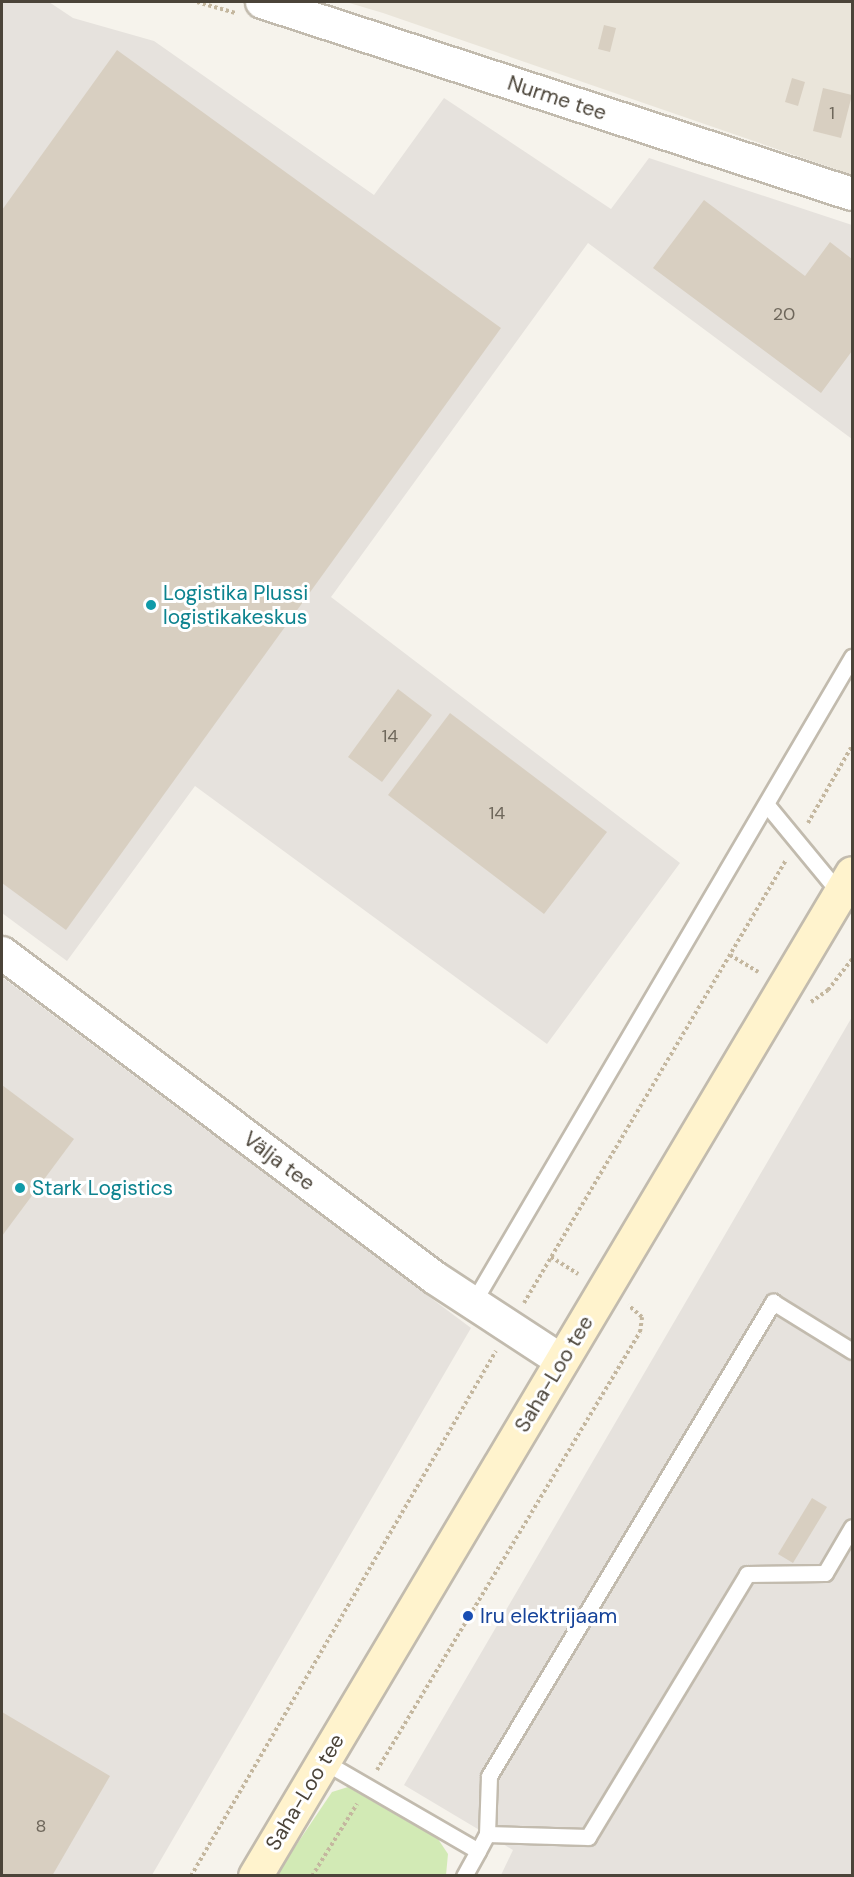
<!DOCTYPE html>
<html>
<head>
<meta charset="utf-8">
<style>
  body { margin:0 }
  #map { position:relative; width:854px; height:1877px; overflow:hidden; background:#f6f3ec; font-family:"DM Sans",sans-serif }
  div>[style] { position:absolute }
  .residential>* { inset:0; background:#eae5da }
  .industrial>* { inset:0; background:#e6e2dd }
  .green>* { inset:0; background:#d2eab5 }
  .building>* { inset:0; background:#d8cfc1 }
  .path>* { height:4px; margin-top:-2px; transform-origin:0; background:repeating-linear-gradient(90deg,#c4b79f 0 3px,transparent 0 6px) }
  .roads { filter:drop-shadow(2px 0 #c2bbae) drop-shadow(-2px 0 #c2bbae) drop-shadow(0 2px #c2bbae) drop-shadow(0 -2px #c2bbae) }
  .service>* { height:15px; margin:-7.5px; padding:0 7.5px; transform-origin:7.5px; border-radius:7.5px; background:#fff }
  .minor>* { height:32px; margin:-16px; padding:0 16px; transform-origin:16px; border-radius:16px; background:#fff }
  .secondary>* { height:33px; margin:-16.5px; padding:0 16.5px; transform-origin:16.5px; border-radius:16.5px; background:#fff3cd }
  .dots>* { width:16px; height:16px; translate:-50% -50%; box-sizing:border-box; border:3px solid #fff; border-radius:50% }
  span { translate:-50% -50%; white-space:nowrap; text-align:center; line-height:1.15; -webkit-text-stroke:6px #fff; paint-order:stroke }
  .number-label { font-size:18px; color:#6e675b }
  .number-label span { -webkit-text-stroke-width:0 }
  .street-label { font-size:21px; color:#4b4439 }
  .culture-label { font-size:21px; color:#0d838f }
  .left { translate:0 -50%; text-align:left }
  .transit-label { font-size:21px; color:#164399 }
  .frame { position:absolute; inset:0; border:3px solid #4b4439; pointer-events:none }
</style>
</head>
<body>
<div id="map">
  <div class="residential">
    <div style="clip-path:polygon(346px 2px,852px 2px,852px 175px,383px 13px)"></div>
  </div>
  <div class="industrial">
    <div style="clip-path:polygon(2px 2px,49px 2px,73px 18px,154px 41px,374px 195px,444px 98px,611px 209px,649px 158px,852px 225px,852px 439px,588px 243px,331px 597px,680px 863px,547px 1044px,195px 786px,67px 961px,2px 913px)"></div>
    <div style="clip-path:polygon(2px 977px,471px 1328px,152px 1875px,2px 1875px)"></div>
    <div style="clip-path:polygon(852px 1017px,852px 1875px,501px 1875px,513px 1850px,404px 1785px)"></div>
  </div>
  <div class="green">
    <div style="clip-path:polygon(348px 1787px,438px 1839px,448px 1854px,446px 1875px,276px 1875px,332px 1792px)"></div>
  </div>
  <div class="building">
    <div style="clip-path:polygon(604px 25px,616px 28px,610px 52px,598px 49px)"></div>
    <div style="clip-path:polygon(117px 50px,501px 328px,66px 930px,2px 883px,2px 210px)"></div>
    <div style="clip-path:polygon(792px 78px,805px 82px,798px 106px,785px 102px)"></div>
    <div style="clip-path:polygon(823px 88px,852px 95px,841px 138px,813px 131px)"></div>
    <div style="clip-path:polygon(704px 200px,805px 276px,830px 242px,852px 259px,852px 351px,821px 393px,653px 268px)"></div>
    <div style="clip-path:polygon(398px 689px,432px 715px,382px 782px,348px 757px)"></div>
    <div style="clip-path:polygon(450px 713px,607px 832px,544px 914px,388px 795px)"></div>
    <div style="clip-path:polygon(2px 1085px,74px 1139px,2px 1236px)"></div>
    <div style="clip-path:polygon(812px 1498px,827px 1507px,793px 1563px,778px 1554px)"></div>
    <div style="clip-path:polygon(2px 1712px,110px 1776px,52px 1876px,2px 1876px)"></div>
  </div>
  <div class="path">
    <div style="left:197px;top:2px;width:40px;rotate:16deg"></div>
    <div style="left:808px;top:823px;width:89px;rotate:-60.3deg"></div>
    <div style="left:730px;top:955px;width:33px;rotate:31deg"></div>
    <div style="left:811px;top:1002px;width:21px;rotate:-35deg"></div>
    <div style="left:828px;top:990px;width:39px;rotate:-52deg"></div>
    <div style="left:551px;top:1257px;width:32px;rotate:32deg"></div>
    <div style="left:524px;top:1303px;width:515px;rotate:-59.4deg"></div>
    <div style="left:377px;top:1770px;width:511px;rotate:-59.02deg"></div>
    <div style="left:640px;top:1332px;width:15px;rotate:-82deg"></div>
    <div style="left:642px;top:1317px;width:18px;rotate:-139deg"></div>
    <div style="left:191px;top:1876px;width:607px;rotate:-59.85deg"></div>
    <div style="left:312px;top:1876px;width:85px;rotate:-58deg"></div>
  </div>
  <div class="roads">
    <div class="service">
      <div style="left:767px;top:805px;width:118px;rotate:50.5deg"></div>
      <div style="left:474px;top:1301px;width:747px;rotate:-59.59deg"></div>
      <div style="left:323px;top:1761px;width:179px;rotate:30.1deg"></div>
      <div style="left:478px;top:1851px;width:29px;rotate:119deg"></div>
      <div style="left:487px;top:1834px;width:101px;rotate:1.7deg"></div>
      <div style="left:588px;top:1837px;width:307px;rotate:-58.8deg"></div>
      <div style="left:747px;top:1574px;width:78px;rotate:-0.7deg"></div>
      <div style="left:825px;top:1573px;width:53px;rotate:-59.6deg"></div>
      <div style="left:478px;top:1851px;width:19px;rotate:-62deg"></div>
      <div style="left:487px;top:1834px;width:58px;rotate:-88deg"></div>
      <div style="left:489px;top:1776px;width:553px;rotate:-59.07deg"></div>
      <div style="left:773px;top:1302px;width:93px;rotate:31.8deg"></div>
    </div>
    <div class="minor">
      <div style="left:262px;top:2px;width:620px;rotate:18.03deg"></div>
      <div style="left:2px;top:953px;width:541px;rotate:36.89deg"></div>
      <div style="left:435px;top:1278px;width:152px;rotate:33.2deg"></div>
    </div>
    <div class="secondary">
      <div style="left:255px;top:1876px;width:1167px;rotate:-59.24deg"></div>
    </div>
  </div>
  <div class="dots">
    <div style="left:151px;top:605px;background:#0f9aa8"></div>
    <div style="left:20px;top:1188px;background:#0f9aa8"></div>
    <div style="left:468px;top:1616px;background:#1a4fb4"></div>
  </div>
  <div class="number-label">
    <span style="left:832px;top:113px">1</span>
    <span style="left:784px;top:314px">20</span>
    <span style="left:390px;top:736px">14</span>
    <span style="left:497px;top:813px">14</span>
    <span style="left:41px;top:1826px">8</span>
  </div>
  <div class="street-label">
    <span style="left:557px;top:98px;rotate:18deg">Nurme tee</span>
    <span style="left:279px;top:1161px;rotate:37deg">Välja tee</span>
    <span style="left:554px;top:1374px;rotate:-59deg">Saha-Loo tee</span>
    <span style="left:305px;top:1792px;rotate:-59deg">Saha-Loo tee</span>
  </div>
  <div class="culture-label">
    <span class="left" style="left:163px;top:605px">Logistika Plussi<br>logistikakeskus</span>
    <span class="left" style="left:32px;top:1188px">Stark Logistics</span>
  </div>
  <div class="transit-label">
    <span class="left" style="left:480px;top:1616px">Iru elektrijaam</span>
  </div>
  <div class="frame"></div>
</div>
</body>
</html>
